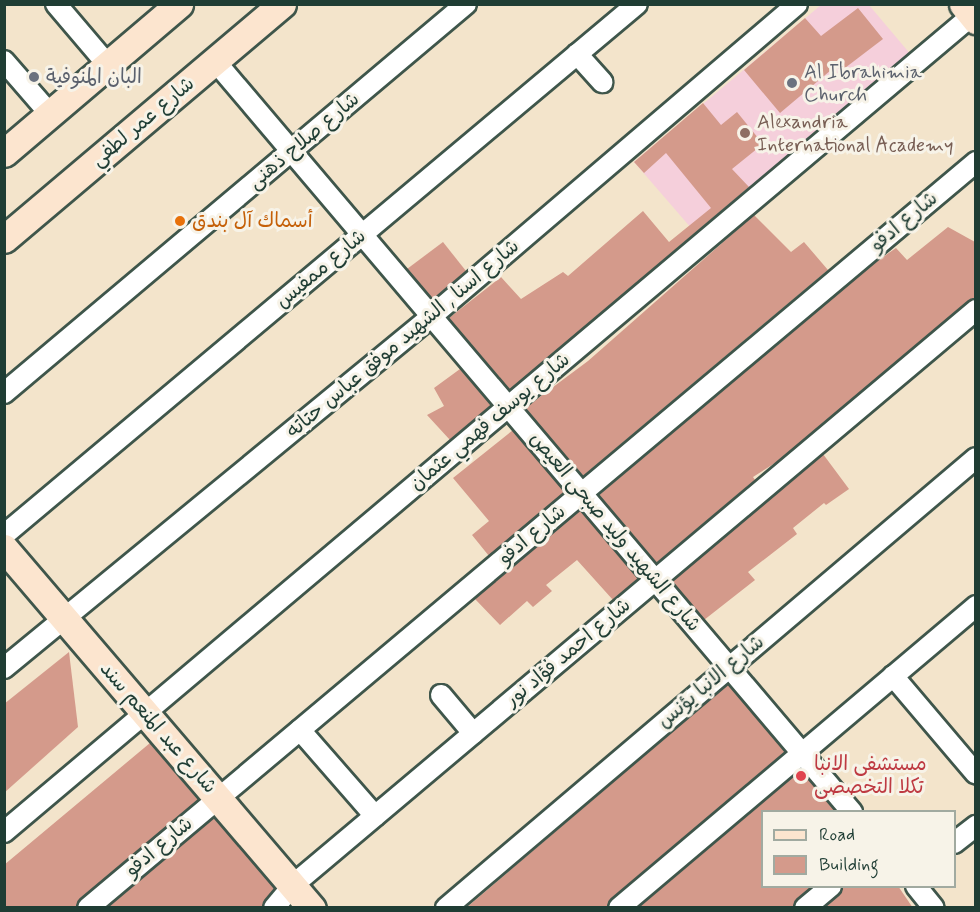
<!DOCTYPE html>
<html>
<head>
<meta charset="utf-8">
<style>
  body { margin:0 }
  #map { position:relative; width:980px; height:912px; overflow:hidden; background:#f3e4cb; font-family:Mynerve,"Playpen Sans Arabic",sans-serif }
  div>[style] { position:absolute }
  .built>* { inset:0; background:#f5cfdb }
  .building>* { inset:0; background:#d49a8b }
  .roads { filter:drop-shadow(2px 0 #3f564b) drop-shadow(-2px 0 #3f564b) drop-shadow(0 2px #3f564b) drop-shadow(0 -2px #3f564b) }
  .street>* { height:20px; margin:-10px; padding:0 10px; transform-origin:10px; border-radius:10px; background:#fff }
  .secondary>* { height:27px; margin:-13.5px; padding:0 13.5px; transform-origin:13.5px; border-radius:13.5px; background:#fce5cf }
  .dots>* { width:16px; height:16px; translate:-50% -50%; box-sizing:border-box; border:3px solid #f7f3e8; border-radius:50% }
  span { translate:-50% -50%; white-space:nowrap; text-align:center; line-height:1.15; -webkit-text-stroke:6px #f7f3e8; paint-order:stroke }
  .worship-label { font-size:20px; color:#5b616d }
  .left { translate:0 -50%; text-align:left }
  .street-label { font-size:20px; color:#1f3d34 }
  .education-label { font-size:20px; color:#785e54 }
  .food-label { font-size:20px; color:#c56008 }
  .health-label { font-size:20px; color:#be3a42 }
  .frame { position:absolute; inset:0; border:6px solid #1f3d34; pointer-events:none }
  .legend { position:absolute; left:761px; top:810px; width:195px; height:78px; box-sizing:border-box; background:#f7f3e8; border:2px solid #a1aaa0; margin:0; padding:8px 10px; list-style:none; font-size:18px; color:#1f3d34 }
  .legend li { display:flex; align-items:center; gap:12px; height:30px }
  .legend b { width:30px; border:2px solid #a1aaa0 }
</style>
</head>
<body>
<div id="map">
  <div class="built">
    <div style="clip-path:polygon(821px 5px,869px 5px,912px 56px,698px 236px,634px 162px)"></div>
  </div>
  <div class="building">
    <div style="clip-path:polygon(858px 8px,883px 39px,841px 71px,837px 65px,780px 113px,744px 70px,805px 18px,821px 36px)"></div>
    <div style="clip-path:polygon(703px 103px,721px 125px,737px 112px,763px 144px,732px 169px,749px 187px,510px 390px,449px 318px,501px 277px,521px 299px,563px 272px,568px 276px,643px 211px,669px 242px,711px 208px,666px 153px,644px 173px,634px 162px)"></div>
    <div style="clip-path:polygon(754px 215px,791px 252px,804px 242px,828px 270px,583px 476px,525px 408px,588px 361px)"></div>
    <div style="clip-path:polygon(948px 227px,975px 242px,975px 298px,778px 461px,753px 477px,755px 480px,657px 563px,599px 495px,877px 261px,896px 248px,907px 260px)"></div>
    <div style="clip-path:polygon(443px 242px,466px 271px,433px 299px,407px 269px)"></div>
    <div style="clip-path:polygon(460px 369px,491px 405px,450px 440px,427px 415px,444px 406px,434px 388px)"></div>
    <div style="clip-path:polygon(513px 430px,565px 492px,489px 556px,472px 535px,489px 521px,453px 478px)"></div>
    <div style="clip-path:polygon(823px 454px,849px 489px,826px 505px,824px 503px,793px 528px,797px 534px,748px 572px,755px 580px,704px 620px,672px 581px)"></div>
    <div style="clip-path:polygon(580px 510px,638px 579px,613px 600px,577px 560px,546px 585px,552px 591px,533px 607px,527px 601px,500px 625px,475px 599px)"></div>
    <div style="clip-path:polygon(69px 652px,78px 727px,4px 793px,4px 704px)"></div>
    <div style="clip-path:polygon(728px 684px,785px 752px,611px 899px,607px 908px,466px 908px)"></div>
    <div style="clip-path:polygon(150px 743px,198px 800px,80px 899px,76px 908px,4px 908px,4px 865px)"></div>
    <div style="clip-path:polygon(801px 770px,836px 812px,762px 812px,762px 886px,812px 886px,793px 908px,638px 908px)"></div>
    <div style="clip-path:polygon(214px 818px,275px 888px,262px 908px,107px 908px)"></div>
    <div style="clip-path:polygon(843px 886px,898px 886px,913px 908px,824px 908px)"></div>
  </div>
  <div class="roads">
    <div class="street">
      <div style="left:56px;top:4px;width:80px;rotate:49.6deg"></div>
      <div style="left:577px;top:54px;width:38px;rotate:48deg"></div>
      <div style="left:4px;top:61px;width:70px;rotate:49deg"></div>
      <div style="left:215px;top:61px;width:985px;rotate:49.7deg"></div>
      <div style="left:4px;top:393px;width:604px;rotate:-40.1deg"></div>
      <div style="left:4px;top:535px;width:826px;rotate:-39.99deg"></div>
      <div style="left:4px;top:668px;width:554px;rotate:-39.43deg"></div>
      <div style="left:432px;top:316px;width:480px;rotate:-40.5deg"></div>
      <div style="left:893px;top:676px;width:128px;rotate:49.7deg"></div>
      <div style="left:441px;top:695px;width:50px;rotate:49.9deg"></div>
      <div style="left:300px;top:730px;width:114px;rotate:48.9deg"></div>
      <div style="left:4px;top:832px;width:1272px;rotate:-40.15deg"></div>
      <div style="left:954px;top:843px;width:28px;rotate:-38deg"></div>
      <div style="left:916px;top:886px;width:28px;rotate:51deg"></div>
      <div style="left:88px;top:908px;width:1160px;rotate:-40.03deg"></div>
      <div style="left:274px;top:908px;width:30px;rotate:-50deg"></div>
      <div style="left:293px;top:885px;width:893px;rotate:-40.09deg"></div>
      <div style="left:446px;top:908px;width:695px;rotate:-40.33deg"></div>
      <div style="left:619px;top:908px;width:468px;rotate:-40.2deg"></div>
      <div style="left:805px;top:908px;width:34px;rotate:-40deg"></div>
    </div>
    <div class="secondary">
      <div style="left:963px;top:4px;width:21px;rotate:51deg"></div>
      <div style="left:4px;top:153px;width:230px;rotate:-40.4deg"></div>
      <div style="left:4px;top:239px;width:364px;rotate:-40.2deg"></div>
      <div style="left:4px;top:548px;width:474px;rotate:49.5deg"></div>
    </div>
  </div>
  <div class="dots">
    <div style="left:34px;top:77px;background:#6b7280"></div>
    <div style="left:792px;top:83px;background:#6b7280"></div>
    <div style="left:745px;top:133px;background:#8d6e63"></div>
    <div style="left:180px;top:221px;background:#e8710a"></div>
    <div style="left:801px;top:776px;background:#e0444e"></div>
  </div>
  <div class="worship-label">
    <span class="left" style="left:804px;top:84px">Al Ibrahimia<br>Church</span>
    <span class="left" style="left:46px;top:77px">البان المنوفية</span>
  </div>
  <div class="street-label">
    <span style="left:143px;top:122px;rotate:-40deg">شارع عمر لطفي</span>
    <span style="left:304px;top:141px;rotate:-40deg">شارع صلاح ذهنى</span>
    <span style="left:904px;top:222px;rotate:-40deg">شارع ادفو</span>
    <span style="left:321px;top:269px;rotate:-40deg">شارع ممفيس</span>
    <span style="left:403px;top:339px;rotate:-40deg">شارع اسنا , الشهيد موفق عباس حتاته</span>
    <span style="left:490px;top:422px;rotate:-40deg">شارع يوسف فهمي عثمان</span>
    <span style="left:615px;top:532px;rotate:50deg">شارع الشهيد وليد صبحى العيص</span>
    <span style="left:532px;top:535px;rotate:-40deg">شارع ادفو</span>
    <span style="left:568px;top:653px;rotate:-40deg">شارع احمد فؤاد نور</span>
    <span style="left:711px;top:682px;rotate:-40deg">شارع الانبا يؤنس</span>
    <span style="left:158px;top:728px;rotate:49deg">شارع عبد المنعم سند</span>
    <span style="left:159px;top:847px;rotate:-40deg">شارع ادفو</span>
  </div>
  <div class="education-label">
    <span class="left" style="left:757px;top:134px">Alexandria<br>International Academy</span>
  </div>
  <div class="food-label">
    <span class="left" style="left:192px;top:221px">أسماك آل بندق</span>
  </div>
  <div class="health-label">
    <span class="left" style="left:814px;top:776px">مستشفى الانبا<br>تكلا التخصصى</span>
  </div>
  <div class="frame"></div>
  <ul class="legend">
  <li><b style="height:8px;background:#fce5cf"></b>Road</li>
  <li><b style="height:16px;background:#d49a8b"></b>Building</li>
  </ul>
</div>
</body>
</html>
